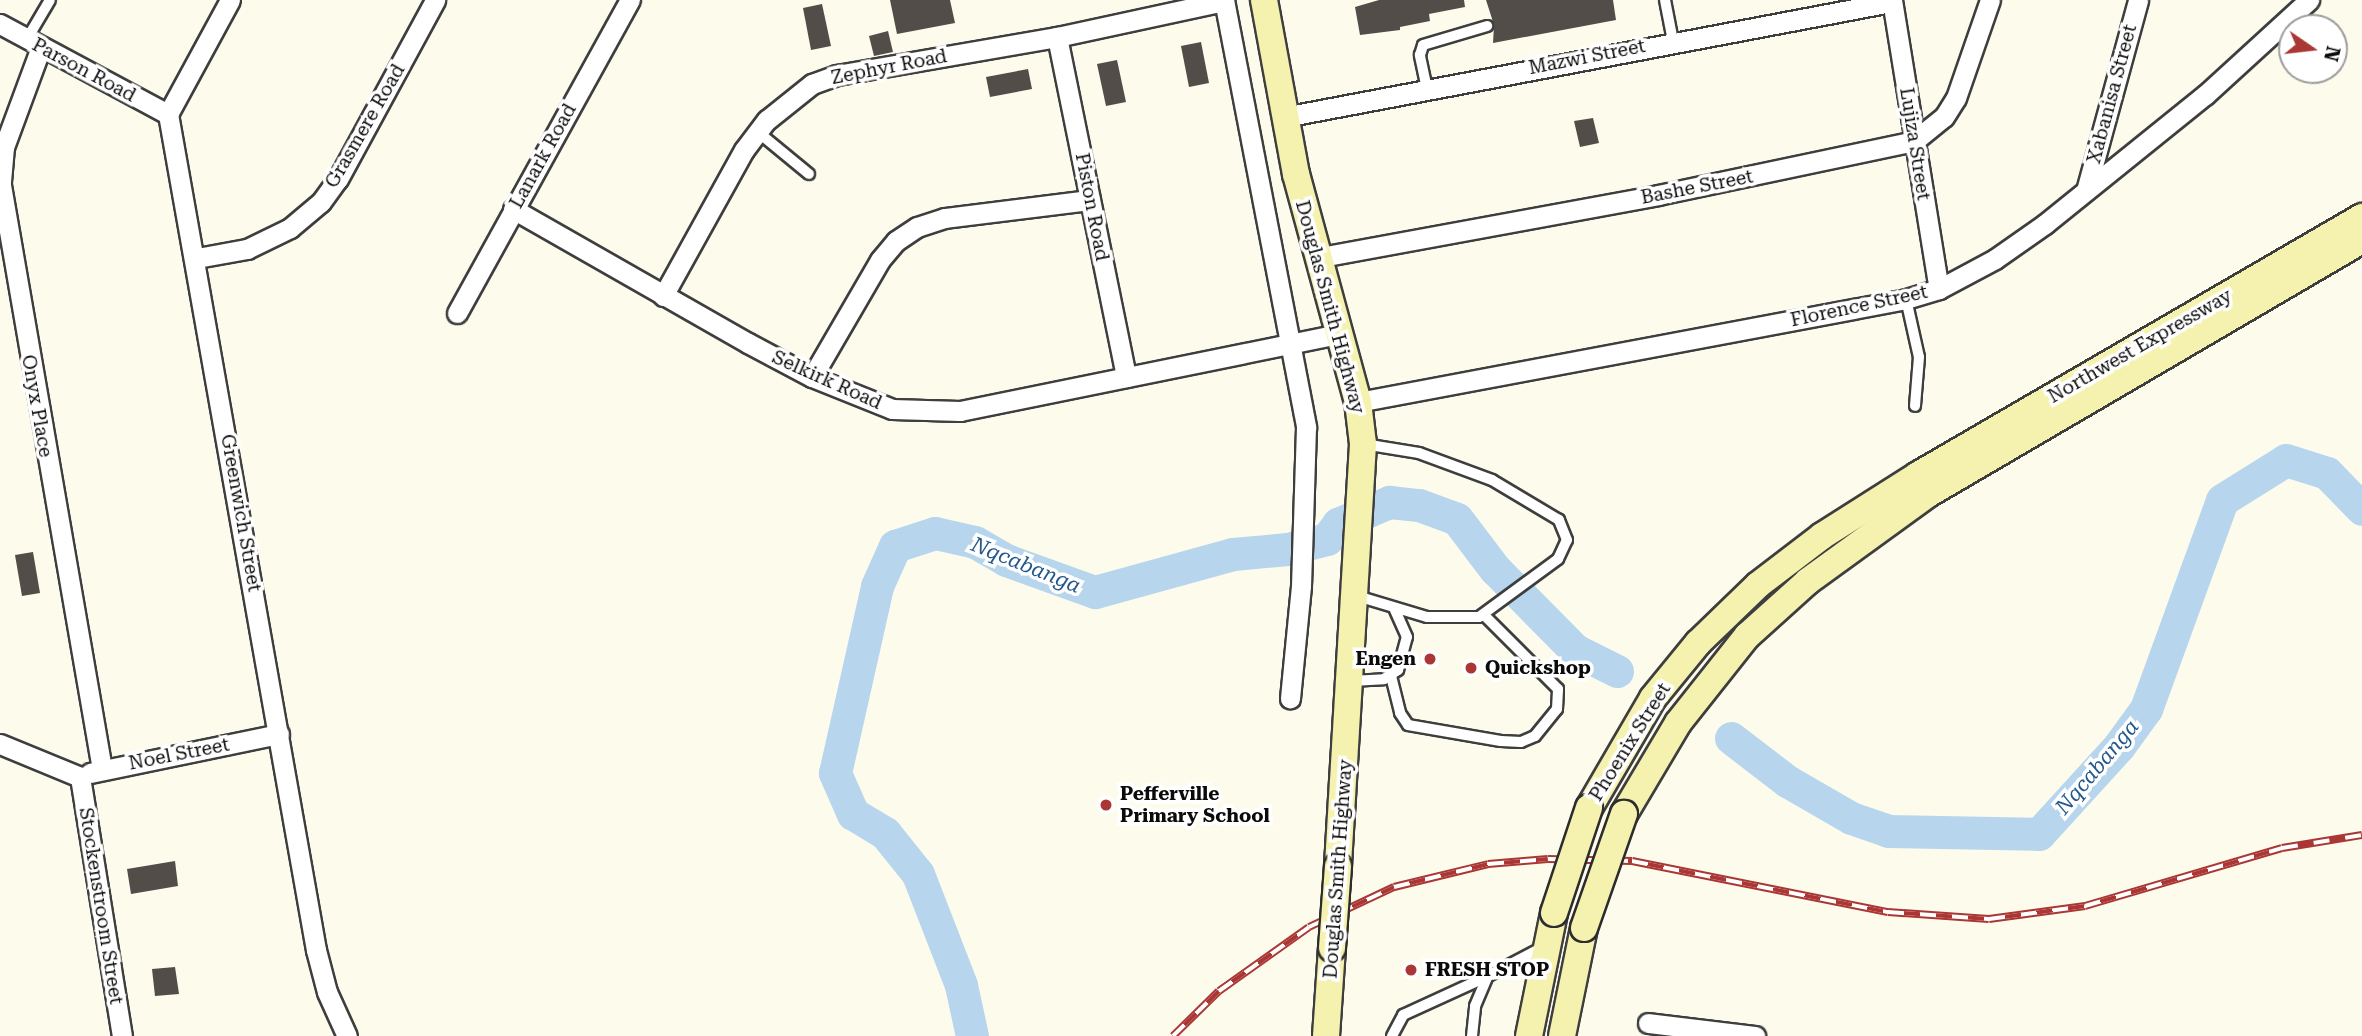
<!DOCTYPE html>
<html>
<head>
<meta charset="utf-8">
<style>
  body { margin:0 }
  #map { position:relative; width:2362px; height:1036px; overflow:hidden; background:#fdfbec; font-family:"Roboto Serif",serif }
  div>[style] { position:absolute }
  .river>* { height:33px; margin:-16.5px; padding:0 16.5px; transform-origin:16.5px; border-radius:16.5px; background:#b7d6ee }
  .building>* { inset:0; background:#534d49 }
  .roads { filter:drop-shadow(2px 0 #3e3e3e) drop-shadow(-2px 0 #3e3e3e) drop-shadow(0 2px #3e3e3e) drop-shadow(0 -2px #3e3e3e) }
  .lane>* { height:10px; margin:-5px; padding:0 5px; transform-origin:5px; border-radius:5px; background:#fff }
  .street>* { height:19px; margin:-9.5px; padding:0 9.5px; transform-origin:9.5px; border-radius:9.5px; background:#fff }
  .secondary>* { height:26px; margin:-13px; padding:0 13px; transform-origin:13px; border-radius:13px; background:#f5f2af }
  .rail>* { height:8px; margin-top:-4px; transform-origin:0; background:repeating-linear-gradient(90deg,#fff 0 16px,#aa3735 0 32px); box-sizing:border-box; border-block:2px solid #aa3735 }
  .bridges { filter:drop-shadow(2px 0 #2d2d2d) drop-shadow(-2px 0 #2d2d2d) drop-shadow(0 2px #2d2d2d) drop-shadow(0 -2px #2d2d2d) }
  .secondary-bridge>* { height:26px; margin:-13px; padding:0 13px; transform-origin:13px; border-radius:13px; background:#f5f2af }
  .dots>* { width:19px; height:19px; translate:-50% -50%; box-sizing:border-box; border:4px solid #fff; border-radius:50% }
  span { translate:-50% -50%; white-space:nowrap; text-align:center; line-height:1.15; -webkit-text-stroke:7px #fff; paint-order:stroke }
  .street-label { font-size:19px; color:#0b0b0b }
  .poi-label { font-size:19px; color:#0b0b0b; font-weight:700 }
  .right { translate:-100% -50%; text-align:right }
  .left { translate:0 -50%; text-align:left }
  .water-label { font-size:21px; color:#24588d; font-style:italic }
  .north { position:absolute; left:2278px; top:14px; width:70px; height:70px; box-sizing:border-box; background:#fff; border:2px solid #9d9d9d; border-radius:50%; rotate:104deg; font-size:19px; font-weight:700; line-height:28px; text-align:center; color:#0b0b0b }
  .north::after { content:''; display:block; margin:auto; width:24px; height:32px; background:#aa3735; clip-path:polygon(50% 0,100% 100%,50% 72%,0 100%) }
</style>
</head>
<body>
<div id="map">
  <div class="river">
    <div style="left:1731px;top:738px;width:71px;rotate:37.5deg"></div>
    <div style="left:1787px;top:781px;width:74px;rotate:30deg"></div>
    <div style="left:1851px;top:818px;width:39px;rotate:19deg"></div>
    <div style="left:1888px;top:831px;width:151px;rotate:1.1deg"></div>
    <div style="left:2039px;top:834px;width:119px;rotate:-47.7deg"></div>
    <div style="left:2119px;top:746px;width:46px;rotate:-53.9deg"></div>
    <div style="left:2146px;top:709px;width:222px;rotate:-70deg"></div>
    <div style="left:2222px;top:500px;width:75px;rotate:-32deg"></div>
    <div style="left:2286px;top:460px;width:43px;rotate:17.6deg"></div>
    <div style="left:2327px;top:473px;width:50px;rotate:45.8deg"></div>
    <div style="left:972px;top:1036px;width:52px;rotate:-102.2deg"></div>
    <div style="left:961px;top:985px;width:119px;rotate:-111.2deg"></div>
    <div style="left:918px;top:874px;width:53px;rotate:-128.8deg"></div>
    <div style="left:885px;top:833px;width:37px;rotate:-149deg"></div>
    <div style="left:853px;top:814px;width:45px;rotate:-113.7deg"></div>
    <div style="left:835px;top:773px;width:192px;rotate:-77.3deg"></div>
    <div style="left:877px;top:586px;width:44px;rotate:-65.8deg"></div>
    <div style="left:895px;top:546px;width:42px;rotate:-18deg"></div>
    <div style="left:935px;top:533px;width:41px;rotate:12.7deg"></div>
    <div style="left:975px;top:542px;width:36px;rotate:30deg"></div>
    <div style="left:1006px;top:560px;width:95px;rotate:19.8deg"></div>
    <div style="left:1095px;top:592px;width:143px;rotate:-15.4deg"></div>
    <div style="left:1233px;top:554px;width:55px;rotate:-5.2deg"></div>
    <div style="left:1288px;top:549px;width:40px;rotate:-14.4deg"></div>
    <div style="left:1327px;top:539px;width:19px;rotate:-54deg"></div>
    <div style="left:1338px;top:524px;width:56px;rotate:-23.3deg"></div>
    <div style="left:1389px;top:502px;width:30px;rotate:6deg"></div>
    <div style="left:1419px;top:505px;width:40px;rotate:20.2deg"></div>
    <div style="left:1457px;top:519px;width:63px;rotate:52.8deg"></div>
    <div style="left:1495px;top:569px;width:114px;rotate:45.4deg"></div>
    <div style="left:1575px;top:650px;width:47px;rotate:26.6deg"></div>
  </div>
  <div class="building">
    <div style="clip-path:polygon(890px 0,950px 0,955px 23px,897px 34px)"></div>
    <div style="clip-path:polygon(1379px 0,1464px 0,1465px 7px,1429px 14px,1430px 21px,1400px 27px,1400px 30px,1360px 35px,1355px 7px)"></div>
    <div style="clip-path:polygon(1486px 0,1613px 0,1616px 20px,1493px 43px,1494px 25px)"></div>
    <div style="clip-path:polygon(822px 4px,831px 46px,811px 50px,803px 8px)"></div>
    <div style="clip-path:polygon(888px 31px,893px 52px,874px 56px,869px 36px)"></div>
    <div style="clip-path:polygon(1201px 42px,1209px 83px,1189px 87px,1181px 46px)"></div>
    <div style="clip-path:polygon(1117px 60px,1126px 102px,1106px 106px,1097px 64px)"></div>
    <div style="clip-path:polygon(1028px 69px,1032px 89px,990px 97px,986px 77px)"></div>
    <div style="clip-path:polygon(1593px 118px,1599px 143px,1580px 147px,1574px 121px)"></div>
    <div style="clip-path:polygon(33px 552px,40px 593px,22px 596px,15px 555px)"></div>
    <div style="clip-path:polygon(175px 861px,178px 886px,131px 894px,127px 869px)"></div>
    <div style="clip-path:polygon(175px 967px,179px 994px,155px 996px,152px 969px)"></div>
  </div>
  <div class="roads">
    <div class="lane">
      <div style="left:1665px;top:0;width:42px;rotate:79deg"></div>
      <div style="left:27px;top:39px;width:45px;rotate:-59.5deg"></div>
      <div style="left:1427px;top:89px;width:35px;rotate:-102deg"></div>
      <div style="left:1420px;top:55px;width:10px;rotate:-73deg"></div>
      <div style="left:1423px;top:45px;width:67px;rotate:-16.5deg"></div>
      <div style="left:758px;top:132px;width:66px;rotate:39.5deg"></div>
      <div style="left:1906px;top:299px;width:59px;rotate:77.4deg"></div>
      <div style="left:1919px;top:357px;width:49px;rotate:94.7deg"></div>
      <div style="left:1357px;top:596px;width:73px;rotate:16.7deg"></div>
      <div style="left:1427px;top:617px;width:52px"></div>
      <div style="left:1479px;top:617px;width:98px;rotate:-36.3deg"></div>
      <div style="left:1558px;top:559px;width:21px;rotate:-65deg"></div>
      <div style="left:1567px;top:540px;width:22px;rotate:-112deg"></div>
      <div style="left:1559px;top:520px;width:78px;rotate:-149.2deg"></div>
      <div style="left:1492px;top:480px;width:78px;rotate:-159.7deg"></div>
      <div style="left:1419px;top:453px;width:56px;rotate:-170.7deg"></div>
      <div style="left:1391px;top:676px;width:38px;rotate:76deg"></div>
      <div style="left:1400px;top:713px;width:14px;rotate:56deg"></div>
      <div style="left:1408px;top:725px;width:94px;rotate:9.8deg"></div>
      <div style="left:1501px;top:741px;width:20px;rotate:3deg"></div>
      <div style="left:1521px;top:742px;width:15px;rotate:-23deg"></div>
      <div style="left:1535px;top:736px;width:35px;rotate:-51deg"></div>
      <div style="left:1557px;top:709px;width:20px;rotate:-87deg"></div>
      <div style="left:1558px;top:689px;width:105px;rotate:-135deg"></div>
      <div style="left:1351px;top:681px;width:33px;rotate:-3deg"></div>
      <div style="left:1384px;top:679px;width:17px;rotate:-33deg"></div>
      <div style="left:1398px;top:670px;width:34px;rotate:-75deg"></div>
      <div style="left:1407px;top:637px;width:30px;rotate:-114deg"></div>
      <div style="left:1392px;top:1036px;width:24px;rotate:-62deg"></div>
      <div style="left:1403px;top:1015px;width:91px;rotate:-24.6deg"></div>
      <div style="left:1472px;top:1036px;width:30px;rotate:-84deg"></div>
      <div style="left:1475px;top:1006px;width:33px;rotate:-67deg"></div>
      <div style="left:1488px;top:976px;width:62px;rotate:-27.8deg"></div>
    </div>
    <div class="street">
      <div style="left:230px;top:0;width:130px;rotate:118.5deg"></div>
      <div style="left:168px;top:114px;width:849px;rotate:79.96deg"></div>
      <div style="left:316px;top:950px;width:43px;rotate:75.3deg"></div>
      <div style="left:327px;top:992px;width:48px;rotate:65.6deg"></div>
      <div style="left:1224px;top:0;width:435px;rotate:79.1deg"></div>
      <div style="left:1306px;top:427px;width:159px;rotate:91.8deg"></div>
      <div style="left:1301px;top:586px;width:113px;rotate:95.6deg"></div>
      <div style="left:1892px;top:0;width:293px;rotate:80.8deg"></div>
      <div style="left:0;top:24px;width:191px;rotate:28.2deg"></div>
      <div style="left:1057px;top:37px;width:347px;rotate:78.5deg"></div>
      <div style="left:41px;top:47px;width:107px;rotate:110.3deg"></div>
      <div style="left:4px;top:147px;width:38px;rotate:95deg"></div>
      <div style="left:1px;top:185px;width:593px;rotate:80.19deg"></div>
      <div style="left:1284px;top:117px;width:618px;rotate:-10.73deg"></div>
      <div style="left:2087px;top:187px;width:194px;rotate:-74.7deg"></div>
      <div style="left:513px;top:209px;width:271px;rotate:29.7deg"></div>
      <div style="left:748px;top:343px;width:72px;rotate:28deg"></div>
      <div style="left:812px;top:377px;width:86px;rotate:21.8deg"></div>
      <div style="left:892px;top:409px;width:68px;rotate:1.7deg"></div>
      <div style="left:960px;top:411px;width:386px;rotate:-11.5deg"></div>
      <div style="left:197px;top:258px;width:51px;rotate:-10.2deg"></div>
      <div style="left:247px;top:249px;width:48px;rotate:-26deg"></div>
      <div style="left:290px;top:228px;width:40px;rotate:-40deg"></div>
      <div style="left:321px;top:202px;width:29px;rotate:-54deg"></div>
      <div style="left:338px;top:179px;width:204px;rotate:-61.5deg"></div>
      <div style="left:1316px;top:258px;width:348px;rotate:-10.4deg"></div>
      <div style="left:1658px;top:195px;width:262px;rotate:-11.9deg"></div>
      <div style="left:1914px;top:141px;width:38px;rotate:-39deg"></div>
      <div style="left:1944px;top:117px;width:22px;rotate:-58deg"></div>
      <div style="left:1956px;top:98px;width:104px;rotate:-70.9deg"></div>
      <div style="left:663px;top:296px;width:167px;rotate:-61deg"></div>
      <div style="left:744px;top:150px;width:38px;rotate:-53deg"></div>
      <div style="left:767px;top:120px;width:58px;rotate:-38.7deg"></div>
      <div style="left:812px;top:84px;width:27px;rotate:-20deg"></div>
      <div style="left:837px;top:75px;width:223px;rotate:-9.8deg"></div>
      <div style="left:1057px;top:37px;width:171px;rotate:-12.2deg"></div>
      <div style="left:457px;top:313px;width:358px;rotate:-61.1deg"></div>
      <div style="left:812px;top:377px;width:135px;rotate:-59.8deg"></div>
      <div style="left:880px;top:260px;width:25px;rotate:-50deg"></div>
      <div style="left:896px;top:241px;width:25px;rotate:-34deg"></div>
      <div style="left:917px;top:227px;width:29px;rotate:-18deg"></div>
      <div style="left:945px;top:218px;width:146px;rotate:-7.1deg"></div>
      <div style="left:1358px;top:402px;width:558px;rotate:-10.64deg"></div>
      <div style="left:1906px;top:299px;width:34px;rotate:-17deg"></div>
      <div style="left:1939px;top:289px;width:64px;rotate:-28.2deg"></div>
      <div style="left:1995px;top:259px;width:61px;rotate:-35deg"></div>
      <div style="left:2045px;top:224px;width:206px;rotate:-38.9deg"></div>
      <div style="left:2205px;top:95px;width:141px;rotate:-42.4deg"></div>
      <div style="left:0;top:744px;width:87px;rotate:22.4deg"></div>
      <div style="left:90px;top:773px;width:193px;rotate:-11.7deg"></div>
      <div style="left:80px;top:777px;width:262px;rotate:80.8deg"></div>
      <div style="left:1648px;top:1023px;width:108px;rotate:6.9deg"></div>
    </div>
    <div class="secondary">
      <div style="left:1264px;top:0;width:177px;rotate:79.6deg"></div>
      <div style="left:1296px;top:174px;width:236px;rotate:74.8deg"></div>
      <div style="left:1358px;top:402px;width:42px;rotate:83.2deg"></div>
      <div style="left:1363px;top:444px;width:423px;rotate:93.4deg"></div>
      <div style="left:1589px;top:808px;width:127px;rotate:-59.8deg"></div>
      <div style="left:1653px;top:698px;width:71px;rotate:-50.7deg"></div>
      <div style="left:1698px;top:643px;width:83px;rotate:-44deg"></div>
      <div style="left:1758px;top:585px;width:81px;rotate:-37.4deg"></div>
      <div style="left:1822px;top:536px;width:114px;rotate:-32.4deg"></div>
      <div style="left:1918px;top:475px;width:514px;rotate:-30.16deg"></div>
      <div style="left:1624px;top:814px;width:106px;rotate:-59.3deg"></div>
      <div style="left:1678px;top:723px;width:111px;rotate:-51.6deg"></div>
      <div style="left:1747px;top:636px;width:82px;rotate:-42deg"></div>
      <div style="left:1808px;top:581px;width:148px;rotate:-35.9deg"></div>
      <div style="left:1928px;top:494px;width:503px;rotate:-30.34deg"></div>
      <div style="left:1326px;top:1036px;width:88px;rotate:-86.1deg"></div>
      <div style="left:1529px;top:1036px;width:126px;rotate:-78.5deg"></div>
      <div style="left:1562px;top:1036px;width:110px;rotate:-78.5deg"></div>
    </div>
  </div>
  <div class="rail">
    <div style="left:1173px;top:1036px;width:64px;rotate:-44.4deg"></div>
    <div style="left:1219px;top:991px;width:110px;rotate:-35.4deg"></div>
    <div style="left:1309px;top:927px;width:94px;rotate:-25.2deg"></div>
    <div style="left:1394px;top:887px;width:97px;rotate:-13.7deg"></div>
    <div style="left:1488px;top:864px;width:60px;rotate:-4.8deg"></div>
    <div style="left:1548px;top:859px;width:84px;rotate:1.4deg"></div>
    <div style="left:1632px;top:861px;width:261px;rotate:11.3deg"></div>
    <div style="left:1888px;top:912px;width:101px;rotate:4deg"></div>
    <div style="left:1989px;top:919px;width:97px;rotate:-7.7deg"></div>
    <div style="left:2085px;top:906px;width:205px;rotate:-16.4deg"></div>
    <div style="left:2282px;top:848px;width:81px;rotate:-9.2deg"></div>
  </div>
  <div class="bridges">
    <div class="secondary-bridge">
      <div style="left:1554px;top:913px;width:111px;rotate:-71.6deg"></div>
      <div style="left:1584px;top:928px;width:121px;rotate:-70.7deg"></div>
      <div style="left:1332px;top:948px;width:82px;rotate:-85.8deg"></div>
    </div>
  </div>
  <div class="dots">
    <div style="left:1430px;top:659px;background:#aa3735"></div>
    <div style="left:1471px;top:668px;background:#aa3735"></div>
    <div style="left:1106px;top:805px;background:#aa3735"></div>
    <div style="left:1411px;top:970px;background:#aa3735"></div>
  </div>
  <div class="street-label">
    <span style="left:1587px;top:57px;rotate:-11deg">Mazwi Street</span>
    <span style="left:889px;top:67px;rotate:-11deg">Zephyr Road</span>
    <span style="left:84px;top:70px;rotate:28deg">Parson Road</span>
    <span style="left:2112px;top:94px;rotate:-75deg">Xabanisa Street</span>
    <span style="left:365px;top:126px;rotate:-60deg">Grasmere Road</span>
    <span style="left:1915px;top:144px;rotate:81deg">Lujiza Street</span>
    <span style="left:543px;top:156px;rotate:-61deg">Lanark Road</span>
    <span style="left:1697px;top:187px;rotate:-11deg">Bashe Street</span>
    <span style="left:1092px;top:207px;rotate:79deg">Piston Road</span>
    <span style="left:1859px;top:306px;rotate:-12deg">Florence Street</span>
    <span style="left:1330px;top:307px;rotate:75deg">Douglas Smith Highway</span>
    <span style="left:2140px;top:346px;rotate:-30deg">Northwest Expressway</span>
    <span style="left:827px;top:380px;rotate:24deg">Selkirk Road</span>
    <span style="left:37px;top:406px;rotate:80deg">Onyx Place</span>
    <span style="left:241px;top:513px;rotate:80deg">Greenwich Street</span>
    <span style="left:1630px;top:742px;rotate:-58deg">Phoenix Street</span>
    <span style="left:179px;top:754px;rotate:-11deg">Noel Street</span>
    <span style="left:1338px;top:869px;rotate:-86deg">Douglas Smith Highway</span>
    <span style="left:101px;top:906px;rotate:81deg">Stockenstroom Street</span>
  </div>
  <div class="poi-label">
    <span class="right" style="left:1416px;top:659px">Engen</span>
    <span class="left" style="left:1485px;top:668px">Quickshop</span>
    <span class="left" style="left:1120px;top:805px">Pefferville<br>Primary School</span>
    <span class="left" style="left:1425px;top:970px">FRESH STOP</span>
  </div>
  <div class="water-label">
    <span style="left:1026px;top:565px;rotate:22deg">Nqcabanga</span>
    <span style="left:2097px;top:767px;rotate:-50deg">Nqcabanga</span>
  </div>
  <div class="north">N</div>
</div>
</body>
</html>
